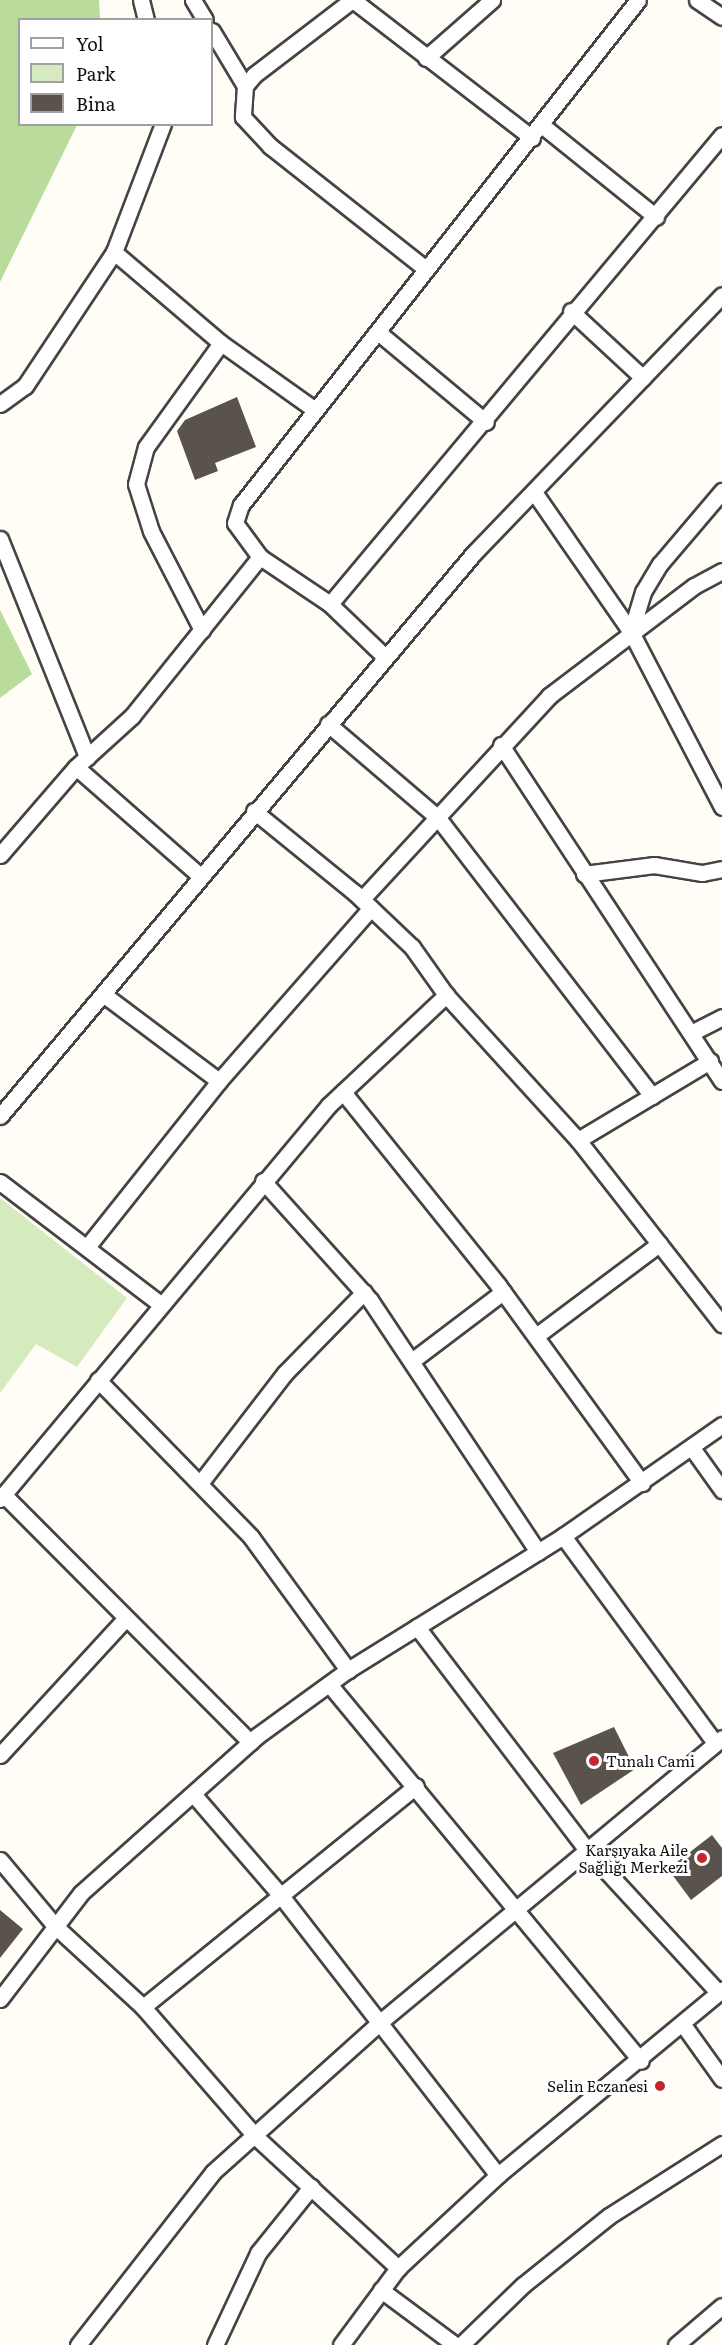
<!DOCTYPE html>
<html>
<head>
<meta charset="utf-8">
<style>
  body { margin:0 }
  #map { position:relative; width:722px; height:2345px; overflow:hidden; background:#fffdf5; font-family:Literata,serif }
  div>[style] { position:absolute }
  .green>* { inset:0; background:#d5ebbd }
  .forest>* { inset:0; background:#b9dc9c }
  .building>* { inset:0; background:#5a524d }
  .roads { filter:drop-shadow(2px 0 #444) drop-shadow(-2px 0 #444) drop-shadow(0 2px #444) drop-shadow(0 -2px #444) }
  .minor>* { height:15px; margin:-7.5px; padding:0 7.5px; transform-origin:7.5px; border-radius:7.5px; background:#fff }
  .dots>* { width:16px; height:16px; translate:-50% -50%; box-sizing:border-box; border:3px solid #fff; border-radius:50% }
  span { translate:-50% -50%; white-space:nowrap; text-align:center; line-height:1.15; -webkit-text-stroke:6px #fff; paint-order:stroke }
  .poi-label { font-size:15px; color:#111 }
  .left { translate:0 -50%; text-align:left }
  .right { translate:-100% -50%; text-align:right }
  .legend { position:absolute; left:18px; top:18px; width:195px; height:108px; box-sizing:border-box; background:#fff; border:2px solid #a0a0a0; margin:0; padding:8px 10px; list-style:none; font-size:18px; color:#111 }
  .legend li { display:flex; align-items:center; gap:12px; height:30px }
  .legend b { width:30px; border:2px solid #a0a0a0 }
</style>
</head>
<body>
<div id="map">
  <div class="green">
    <div style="clip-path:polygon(0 1198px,127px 1298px,77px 1367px,36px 1344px,0 1393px)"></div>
  </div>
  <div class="forest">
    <div style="clip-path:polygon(0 0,99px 0,100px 19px,20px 20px,20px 124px,77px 125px,0 282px)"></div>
    <div style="clip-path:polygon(0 610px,32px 674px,0 698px)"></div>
  </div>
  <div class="building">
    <div style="clip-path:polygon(237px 397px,256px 447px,215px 463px,218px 471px,195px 480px,177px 431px,185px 420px)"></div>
    <div style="clip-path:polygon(614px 1727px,635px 1769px,581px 1805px,553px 1753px)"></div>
    <div style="clip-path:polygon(712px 1835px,722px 1848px,722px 1876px,691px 1900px,668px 1869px)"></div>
    <div style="clip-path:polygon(0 1910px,23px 1929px,0 1958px)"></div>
  </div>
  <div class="roads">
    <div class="minor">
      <div style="left:141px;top:0;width:21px;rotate:76deg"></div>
      <div style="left:193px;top:0;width:23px;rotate:59deg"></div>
      <div style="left:352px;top:0;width:123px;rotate:142.6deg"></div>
      <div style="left:254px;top:75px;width:14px;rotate:129deg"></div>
      <div style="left:245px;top:86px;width:31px;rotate:94deg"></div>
      <div style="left:243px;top:117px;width:40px;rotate:47deg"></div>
      <div style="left:270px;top:146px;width:199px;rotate:38.3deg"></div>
      <div style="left:353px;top:0;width:226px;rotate:37.6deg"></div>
      <div style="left:697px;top:0;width:30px;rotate:34deg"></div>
      <div style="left:212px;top:31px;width:64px;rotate:59deg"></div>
      <div style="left:426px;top:58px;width:88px;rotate:-41.3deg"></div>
      <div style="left:543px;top:126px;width:145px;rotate:38.8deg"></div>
      <div style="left:114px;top:252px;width:140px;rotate:40.4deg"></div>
      <div style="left:221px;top:343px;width:114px;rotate:35.4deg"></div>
      <div style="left:571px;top:311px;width:98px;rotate:42.9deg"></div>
      <div style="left:379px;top:333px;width:139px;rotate:39.8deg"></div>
      <div style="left:0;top:404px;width:31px;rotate:-36deg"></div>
      <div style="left:25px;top:386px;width:161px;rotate:-56.4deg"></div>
      <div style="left:114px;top:252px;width:137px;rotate:-69.1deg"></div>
      <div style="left:534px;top:492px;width:170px;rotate:55.3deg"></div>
      <div style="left:631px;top:632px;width:197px;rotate:62.5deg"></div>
      <div style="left:0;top:539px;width:235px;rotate:68.2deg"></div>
      <div style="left:330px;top:604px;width:611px;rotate:-50.11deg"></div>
      <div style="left:202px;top:630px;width:111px;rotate:-117.3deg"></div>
      <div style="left:151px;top:531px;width:49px;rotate:-107.7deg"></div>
      <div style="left:136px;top:484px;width:38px;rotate:-75deg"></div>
      <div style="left:146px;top:447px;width:128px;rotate:-54.2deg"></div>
      <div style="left:631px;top:632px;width:42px;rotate:-73.3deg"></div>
      <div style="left:643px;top:592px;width:33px;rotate:-59deg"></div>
      <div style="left:660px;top:564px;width:96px;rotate:-49.7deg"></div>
      <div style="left:385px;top:657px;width:76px;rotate:-136.1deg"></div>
      <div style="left:330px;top:604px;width:84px;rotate:-146.1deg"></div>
      <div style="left:260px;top:557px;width:42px;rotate:-126.3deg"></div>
      <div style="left:235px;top:523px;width:19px;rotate:-72deg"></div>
      <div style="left:241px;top:505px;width:642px;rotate:-51.83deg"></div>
      <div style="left:328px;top:724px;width:145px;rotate:40.5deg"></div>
      <div style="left:438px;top:818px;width:351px;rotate:52.4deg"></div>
      <div style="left:501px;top:745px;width:402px;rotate:56.7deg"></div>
      <div style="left:76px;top:767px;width:164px;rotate:41.3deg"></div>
      <div style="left:254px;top:811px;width:130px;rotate:39.1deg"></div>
      <div style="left:355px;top:893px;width:79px;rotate:43.5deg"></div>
      <div style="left:412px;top:947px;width:59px;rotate:54.7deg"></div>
      <div style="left:446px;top:995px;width:196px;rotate:47.7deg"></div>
      <div style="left:578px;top:1140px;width:234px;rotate:52deg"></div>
      <div style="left:0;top:855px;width:116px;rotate:-49.2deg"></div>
      <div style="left:76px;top:767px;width:76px;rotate:-42.3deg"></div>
      <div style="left:132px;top:716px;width:204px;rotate:-51.2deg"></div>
      <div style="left:584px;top:874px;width:71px;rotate:-7.3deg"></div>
      <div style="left:654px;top:865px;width:49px;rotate:9.5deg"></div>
      <div style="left:702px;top:873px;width:20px;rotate:-11deg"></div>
      <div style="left:362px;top:899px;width:276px;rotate:-47.3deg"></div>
      <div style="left:549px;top:696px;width:182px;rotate:-37.2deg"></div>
      <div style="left:694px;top:586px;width:32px;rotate:-28deg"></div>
      <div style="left:103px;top:994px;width:145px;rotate:36.9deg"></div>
      <div style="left:693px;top:1032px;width:33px;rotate:-27deg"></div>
      <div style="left:343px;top:1092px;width:248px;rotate:51.2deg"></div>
      <div style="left:498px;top:1285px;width:245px;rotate:54deg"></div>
      <div style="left:0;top:1116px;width:735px;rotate:-49.91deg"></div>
      <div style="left:473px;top:554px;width:359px;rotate:-46.1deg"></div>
      <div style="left:578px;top:1140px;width:154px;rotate:-30.9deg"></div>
      <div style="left:263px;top:1181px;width:160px;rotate:48deg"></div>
      <div style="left:370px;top:1300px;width:303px;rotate:56.3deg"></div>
      <div style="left:0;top:1182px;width:201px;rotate:37.3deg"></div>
      <div style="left:87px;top:1247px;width:212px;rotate:-51.5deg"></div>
      <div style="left:219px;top:1081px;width:230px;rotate:-48.7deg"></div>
      <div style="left:536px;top:1336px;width:154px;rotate:-36.8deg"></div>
      <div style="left:413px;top:1360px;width:113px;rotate:-37.1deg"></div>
      <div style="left:98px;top:1380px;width:219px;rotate:45.7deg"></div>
      <div style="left:251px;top:1537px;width:165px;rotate:53.9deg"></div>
      <div style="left:692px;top:1448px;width:52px;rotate:54.5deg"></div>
      <div style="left:201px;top:1482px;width:138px;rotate:-52.4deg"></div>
      <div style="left:285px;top:1373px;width:113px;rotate:-45.7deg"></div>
      <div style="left:4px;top:1495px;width:349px;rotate:45.1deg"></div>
      <div style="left:0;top:1499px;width:513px;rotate:-50.14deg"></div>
      <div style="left:329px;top:1105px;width:161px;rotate:-43.2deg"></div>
      <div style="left:563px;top:1536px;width:257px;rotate:53.7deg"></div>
      <div style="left:417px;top:1627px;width:279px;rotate:52.7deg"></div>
      <div style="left:586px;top:1849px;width:196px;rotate:47.3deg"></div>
      <div style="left:329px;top:1684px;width:489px;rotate:50.4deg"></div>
      <div style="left:0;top:1755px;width:186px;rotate:-47.4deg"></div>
      <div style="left:194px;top:1795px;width:135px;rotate:49.2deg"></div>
      <div style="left:282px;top:1897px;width:352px;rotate:52.2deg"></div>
      <div style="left:0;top:1860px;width:86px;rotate:50.2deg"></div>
      <div style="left:55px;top:1926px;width:120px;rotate:42.6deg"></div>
      <div style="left:143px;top:2007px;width:171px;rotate:49deg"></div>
      <div style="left:255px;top:2136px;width:195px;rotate:42.7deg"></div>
      <div style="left:0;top:1999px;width:133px;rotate:-52.6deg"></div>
      <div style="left:81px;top:1893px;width:236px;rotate:-41.7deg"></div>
      <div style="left:257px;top:1736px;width:112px;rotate:-36deg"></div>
      <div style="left:348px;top:1670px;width:253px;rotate:-31.9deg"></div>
      <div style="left:563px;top:1536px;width:194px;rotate:-34.9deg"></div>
      <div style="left:143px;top:2007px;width:351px;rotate:-39deg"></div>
      <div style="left:684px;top:2026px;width:65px;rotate:54.4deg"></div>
      <div style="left:381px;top:2290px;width:92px;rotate:36.6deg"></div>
      <div style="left:78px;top:2345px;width:219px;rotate:-52deg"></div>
      <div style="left:213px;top:2172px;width:223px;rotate:-41.9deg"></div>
      <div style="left:379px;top:2023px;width:446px;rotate:-39.7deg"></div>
      <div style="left:215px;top:2345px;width:102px;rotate:-64.9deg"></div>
      <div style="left:258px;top:2253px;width:85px;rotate:-51.2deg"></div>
      <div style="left:341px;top:2345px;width:96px;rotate:-53.5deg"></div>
      <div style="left:398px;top:2268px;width:137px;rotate:-42.9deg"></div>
      <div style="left:498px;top:2175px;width:291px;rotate:-39.6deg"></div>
      <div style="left:461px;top:2345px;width:86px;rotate:-44.1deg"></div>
      <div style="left:523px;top:2285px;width:110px;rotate:-38.7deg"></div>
      <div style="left:609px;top:2216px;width:134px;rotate:-32.5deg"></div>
      <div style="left:676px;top:2345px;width:60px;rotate:-40.3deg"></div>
    </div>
  </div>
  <div class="dots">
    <div style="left:594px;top:1761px;background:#c4262e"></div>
    <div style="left:702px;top:1858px;background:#c4262e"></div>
    <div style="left:660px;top:2086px;background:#c4262e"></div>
  </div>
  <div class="poi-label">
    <span class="left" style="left:606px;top:1761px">Tunalı Cami</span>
    <span class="right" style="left:688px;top:1858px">Karşıyaka Aile<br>Sağlığı Merkezi</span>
    <span class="right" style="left:648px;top:2086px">Selin Eczanesi</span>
  </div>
  <ul class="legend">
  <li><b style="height:8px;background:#fff"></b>Yol</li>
  <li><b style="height:16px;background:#d5ebbd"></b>Park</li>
  <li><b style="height:16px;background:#5a524d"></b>Bina</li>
  </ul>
</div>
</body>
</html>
